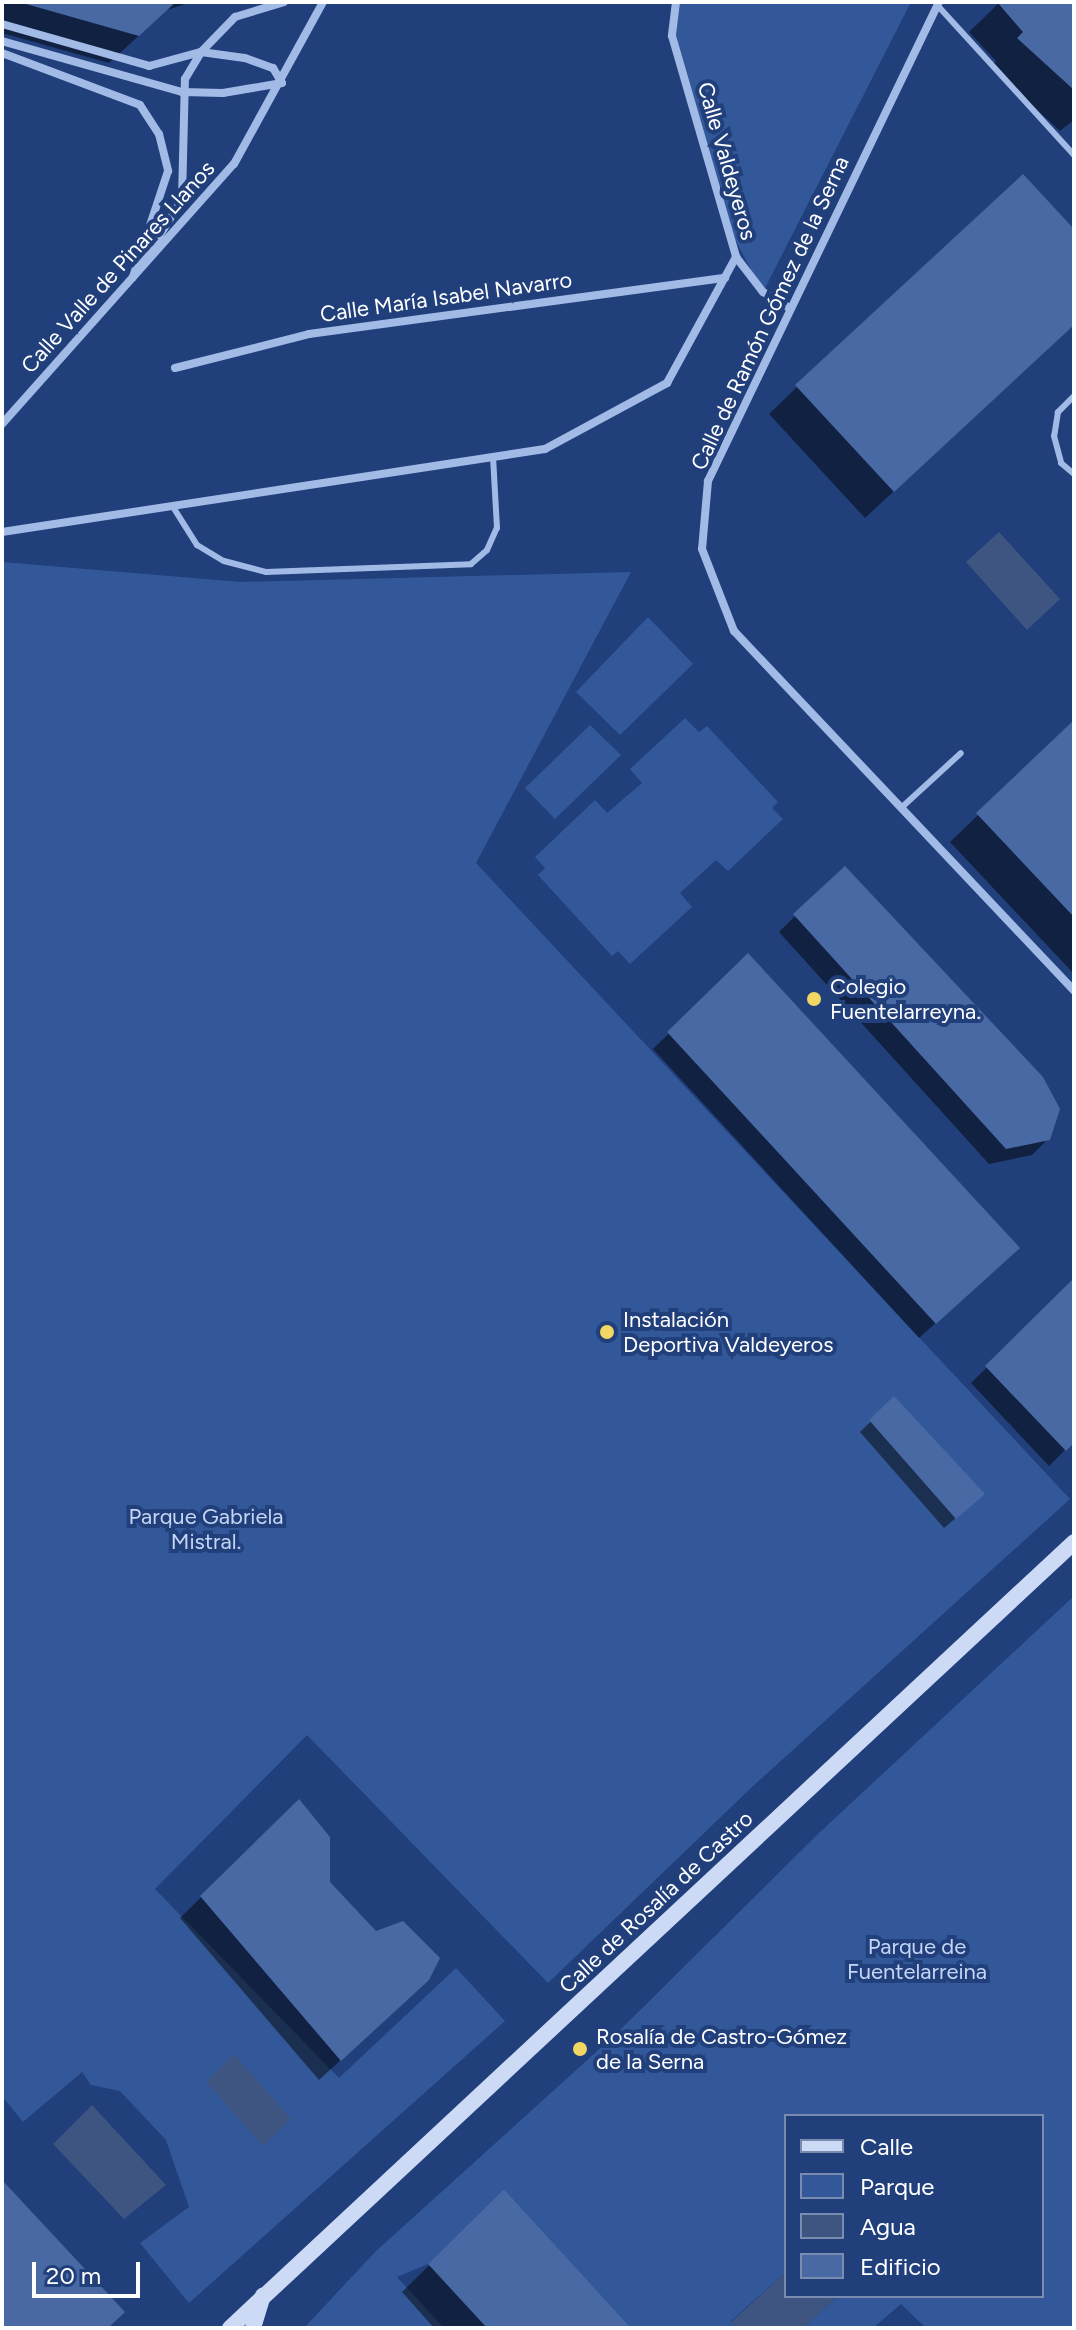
<!DOCTYPE html>
<html>
<head>
<meta charset="utf-8">
<style>
  body { margin:0 }
  #map { position:relative; width:1076px; height:2330px; overflow:hidden; background:#203f7b; font-family:Figtree,sans-serif }
  div>[style] { position:absolute }
  .green>* { inset:0; background:#335899 }
  .water>* { inset:0; background:#3d5580 }
  .shadow>* { inset:0; background:#0007 }
  .building>* { inset:0; background:#4969a4 }
  .lane>* { height:6px; margin:-3px; padding:0 3px; transform-origin:3px; border-radius:3px; background:#a2bae6 }
  .street>* { height:8px; margin:-4px; padding:0 4px; transform-origin:4px; border-radius:4px; background:#a2bae6 }
  .secondary>* { height:16px; margin:-8px; padding:0 8px; transform-origin:8px; border-radius:8px; background:#ccdaf5 }
  .dots>* { width:22px; height:22px; translate:-50% -50%; box-sizing:border-box; border:4px solid #203f7b; border-radius:50% }
  span { translate:-50% -50%; white-space:nowrap; text-align:center; line-height:1.15; -webkit-text-stroke:8px #203f7b; paint-order:stroke }
  .street-label { font-size:22px; color:#fff }
  .poi-label { font-size:22px; color:#fff }
  .left { translate:0 -50%; text-align:left }
  .park-label { font-size:22px; color:#c5d6f5 }
  .frame { position:absolute; inset:0; border:4px solid #fff; pointer-events:none }
  .legend { position:absolute; left:784px; top:2114px; width:260px; height:184px; box-sizing:border-box; background:#203f7b; border:2px solid #798cb0; margin:0; padding:10px 14px; list-style:none; font-size:24px; color:#fff }
  .legend li { display:flex; align-items:center; gap:16px; height:40px }
  .legend b { width:40px; border:2px solid #798cb0 }
  .scale { position:absolute; left:32px; top:2262px; width:108px; height:36px; box-sizing:border-box; border:4px solid #fff; border-top:0; padding-left:10px; font-size:24px; line-height:28px; white-space:nowrap; color:#fff; -webkit-text-stroke:6px #203f7b; paint-order:stroke }
</style>
</head>
<body>
<div id="map">
  <div class="green">
    <div style="clip-path:polygon(676px 2px,911px 2px,763px 292px,722px 215px,672px 36px)"></div>
    <div style="clip-path:polygon(2px 562px,241px 582px,631px 572px,476px 863px,1070px 1499px,752px 1787px,548px 1983px,307px 1735px,155px 1889px,339px 2078px,456px 1968px,505px 2021px,189px 2303px,140px 2243px,189px 2207px,166px 2140px,120px 2091px,91px 2085px,82px 2072px,23px 2122px,2px 2096px)"></div>
    <div style="clip-path:polygon(648px 617px,693px 664px,620px 735px,576px 692px)"></div>
    <div style="clip-path:polygon(685px 718px,699px 732px,707px 726px,778px 802px,772px 808px,783px 819px,728px 871px,716px 860px,680px 893px,692px 907px,630px 964px,618px 951px,612px 956px,538px 875px,545px 868px,535px 857px,595px 800px,607px 813px,642px 783px,630px 769px)"></div>
    <div style="clip-path:polygon(590px 725px,621px 755px,555px 819px,525px 788px)"></div>
    <div style="clip-path:polygon(1074px 1596px,1074px 2328px,926px 2328px,901px 2304px,873px 2328px,803px 2328px,838px 2296px,1042px 2296px,1042px 2116px,786px 2116px,786px 2272px,731px 2321px,737px 2328px,631px 2328px,504px 2189px,428px 2264px,397px 2277px,444px 2328px,304px 2328px,375px 2252px,616px 2034px,819px 1833px)"></div>
  </div>
  <div class="water">
    <div style="clip-path:polygon(999px 532px,1060px 599px,1027px 630px,966px 562px)"></div>
    <div style="clip-path:polygon(234px 2054px,291px 2119px,263px 2146px,206px 2082px)"></div>
    <div style="clip-path:polygon(92px 2105px,166px 2185px,124px 2219px,53px 2144px)"></div>
    <div style="clip-path:polygon(786px 2272px,786px 2296px,838px 2296px,803px 2328px,737px 2328px,731px 2322px)"></div>
  </div>
  <div class="shadow">
    <div style="clip-path:polygon(2px 2px,191px 2px,167px 10px,109px 63px,2px 33px)"></div>
    <div style="clip-path:polygon(1000px 2px,1074px 2px,1074px 120px,1060px 131px,991px 67px,996px 61px,969px 32px)"></div>
    <div style="clip-path:polygon(1074px 232px,1074px 324px,865px 518px,769px 414px,797px 387px)"></div>
    <div style="clip-path:polygon(1074px 723px,1074px 974px,950px 842px)"></div>
    <div style="clip-path:polygon(795px 916px,1048px 1139px,1032px 1155px,989px 1164px,779px 932px)"></div>
    <div style="clip-path:polygon(748px 956px,1002px 1263px,919px 1338px,653px 1049px)"></div>
    <div style="clip-path:polygon(1073px 1282px,1074px 1441px,1049px 1466px,971px 1383px)"></div>
    <div style="clip-path:polygon(894px 1399px,971px 1505px,944px 1528px,860px 1432px)"></div>
    <div style="clip-path:polygon(298px 1802px,328px 1883px,376px 1933px,406px 2000px,319px 2080px,180px 1918px)"></div>
    <div style="clip-path:polygon(504px 2192px,629px 2328px,434px 2328px,402px 2292px)"></div>
  </div>
  <div class="building">
    <div style="clip-path:polygon(19px 2px,176px 2px,139px 36px)"></div>
    <div style="clip-path:polygon(997px 2px,1074px 2px,1074px 90px,1017px 38px,1023px 32px)"></div>
    <div style="clip-path:polygon(1023px 174px,1074px 229px,1074px 325px,894px 492px,795px 385px)"></div>
    <div style="clip-path:polygon(1074px 720px,1074px 917px,976px 813px)"></div>
    <div style="clip-path:polygon(845px 866px,1043px 1077px,1060px 1109px,1050px 1140px,1006px 1149px,793px 914px)"></div>
    <div style="clip-path:polygon(748px 953px,1020px 1248px,936px 1324px,667px 1032px)"></div>
    <div style="clip-path:polygon(1074px 1278px,1074px 1443px,1066px 1451px,985px 1366px)"></div>
    <div style="clip-path:polygon(894px 1396px,985px 1494px,956px 1519px,869px 1420px)"></div>
    <div style="clip-path:polygon(299px 1799px,330px 1837px,330px 1882px,376px 1931px,403px 1921px,440px 1958px,429px 1980px,341px 2061px,200px 1896px)"></div>
    <div style="clip-path:polygon(2px 2180px,125px 2312px,108px 2328px,2px 2328px)"></div>
    <div style="clip-path:polygon(504px 2189px,631px 2328px,487px 2328px,428px 2264px)"></div>
  </div>
  <div class="lane">
    <div style="left:938px;top:6px;width:202px;rotate:47.6deg"></div>
    <div style="left:1074px;top:396px;width:23px;rotate:135deg"></div>
    <div style="left:1058px;top:412px;width:24px;rotate:99deg"></div>
    <div style="left:1054px;top:436px;width:28px;rotate:75deg"></div>
    <div style="left:1061px;top:463px;width:17px;rotate:40deg"></div>
    <div style="left:173px;top:507px;width:45px;rotate:57.7deg"></div>
    <div style="left:197px;top:545px;width:31px;rotate:31deg"></div>
    <div style="left:224px;top:561px;width:43px;rotate:14.7deg"></div>
    <div style="left:266px;top:572px;width:205px;rotate:-2.2deg"></div>
    <div style="left:471px;top:564px;width:21px;rotate:-41deg"></div>
    <div style="left:487px;top:550px;width:24px;rotate:-66deg"></div>
    <div style="left:497px;top:528px;width:71px;rotate:-93.2deg"></div>
    <div style="left:901px;top:808px;width:81px;rotate:-42.5deg"></div>
  </div>
  <div class="street">
    <div style="left:676px;top:2px;width:34px;rotate:97deg"></div>
    <div style="left:672px;top:36px;width:230px;rotate:73.8deg"></div>
    <div style="left:736px;top:257px;width:44px;rotate:52.4deg"></div>
    <div style="left:763px;top:292px;width:31px;rotate:31deg"></div>
    <div style="left:939px;top:2px;width:532px;rotate:115.75deg"></div>
    <div style="left:708px;top:481px;width:68px;rotate:95deg"></div>
    <div style="left:702px;top:549px;width:88px;rotate:68.7deg"></div>
    <div style="left:734px;top:631px;width:495px;rotate:46.6deg"></div>
    <div style="left:2px;top:24px;width:153px;rotate:15.9deg"></div>
    <div style="left:149px;top:66px;width:54px;rotate:-15.1deg"></div>
    <div style="left:201px;top:52px;width:44px;rotate:7.8deg"></div>
    <div style="left:245px;top:58px;width:30px;rotate:20deg"></div>
    <div style="left:273px;top:68px;width:17px;rotate:59deg"></div>
    <div style="left:282px;top:83px;width:60px;rotate:170.4deg"></div>
    <div style="left:223px;top:93px;width:41px;rotate:-178.6deg"></div>
    <div style="left:182px;top:92px;width:187px;rotate:-164.2deg"></div>
    <div style="left:2px;top:53px;width:147px;rotate:20.6deg"></div>
    <div style="left:140px;top:105px;width:35px;rotate:57deg"></div>
    <div style="left:159px;top:134px;width:38px;rotate:76deg"></div>
    <div style="left:168px;top:171px;width:112px;rotate:108.3deg"></div>
    <div style="left:145px;top:260px;width:71px;rotate:-58.8deg"></div>
    <div style="left:182px;top:199px;width:120px;rotate:-88.6deg"></div>
    <div style="left:185px;top:79px;width:31px;rotate:-59deg"></div>
    <div style="left:201px;top:52px;width:49px;rotate:-45.8deg"></div>
    <div style="left:235px;top:17px;width:51px;rotate:-17deg"></div>
    <div style="left:175px;top:368px;width:138px;rotate:-14.2deg"></div>
    <div style="left:309px;top:334px;width:420px;rotate:-7.7deg"></div>
    <div style="left:2px;top:424px;width:348px;rotate:-48.3deg"></div>
    <div style="left:234px;top:164px;width:185px;rotate:-61.2deg"></div>
    <div style="left:2px;top:532px;width:549px;rotate:-8.69deg"></div>
    <div style="left:545px;top:449px;width:139px;rotate:-28.4deg"></div>
    <div style="left:667px;top:383px;width:144px;rotate:-61.3deg"></div>
  </div>
  <div class="secondary">
    <div style="left:230px;top:2328px;width:1153px;rotate:-42.96deg"></div>
    <div style="left:253px;top:2328px;width:34px;rotate:-73deg"></div>
  </div>
  <div class="dots">
    <div style="left:814px;top:999px;background:#f3d763"></div>
    <div style="left:607px;top:1332px;background:#f3d763"></div>
    <div style="left:580px;top:2049px;background:#f3d763"></div>
  </div>
  <div class="street-label">
    <span style="left:727px;top:161px;rotate:74deg">Calle Valdeyeros</span>
    <span style="left:118px;top:267px;rotate:-48deg">Calle Valle de Pinares Llanos</span>
    <span style="left:446px;top:297px;rotate:-8deg">Calle María Isabel Navarro</span>
    <span style="left:770px;top:313px;rotate:-65deg">Calle de Ramón Gómez de la Serna</span>
    <span style="left:656px;top:1902px;rotate:-43deg">Calle de Rosalía de Castro</span>
  </div>
  <div class="poi-label">
    <span class="left" style="left:830px;top:999px">Colegio<br>Fuentelarreyna.</span>
    <span class="left" style="left:623px;top:1332px">Instalación<br>Deportiva Valdeyeros</span>
    <span class="left" style="left:596px;top:2049px">Rosalía de Castro-Gómez<br>de la Serna</span>
  </div>
  <div class="park-label">
    <span style="left:206px;top:1529px">Parque Gabriela<br>Mistral.</span>
    <span style="left:917px;top:1959px">Parque de<br>Fuentelarreina</span>
  </div>
  <div class="frame"></div>
  <ul class="legend">
  <li><b style="height:10px;background:#ccdaf5"></b>Calle</li>
  <li><b style="height:22px;background:#335899"></b>Parque</li>
  <li><b style="height:22px;background:#3d5580"></b>Agua</li>
  <li><b style="height:22px;background:#4969a4"></b>Edificio</li>
  </ul>
  <div class="scale">20 m</div>
</div>
</body>
</html>
